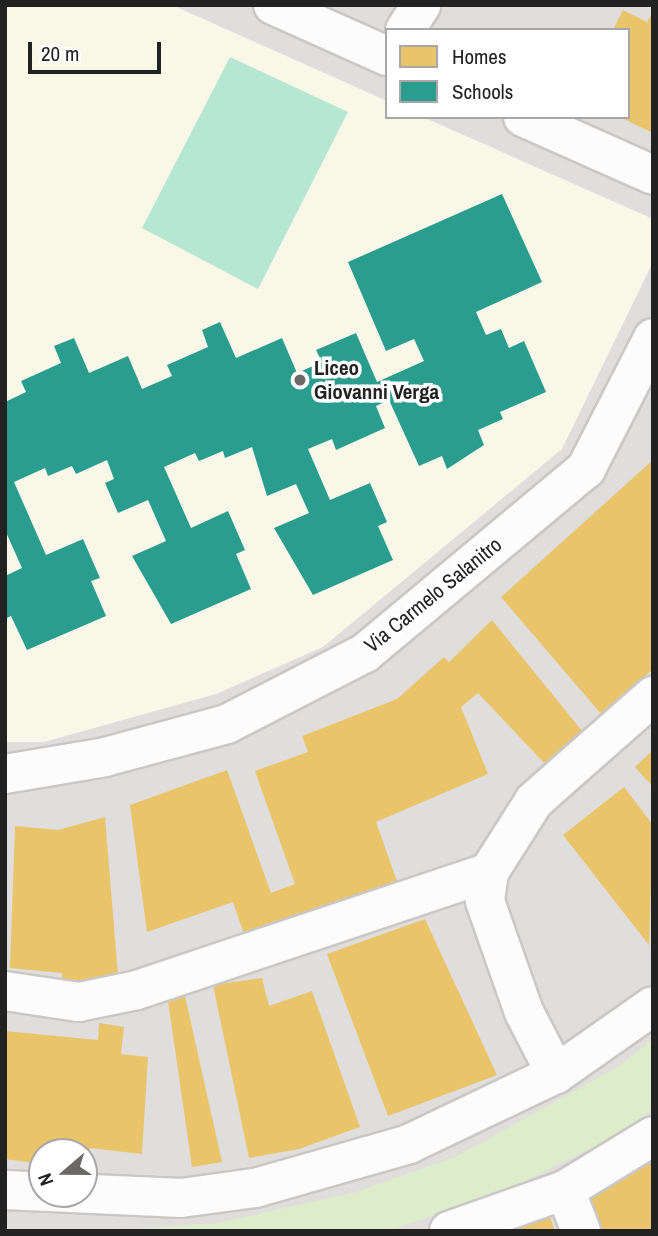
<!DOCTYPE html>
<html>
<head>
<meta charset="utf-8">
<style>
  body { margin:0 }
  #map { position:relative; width:658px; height:1236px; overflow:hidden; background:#f0eeeb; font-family:"Archivo Narrow",sans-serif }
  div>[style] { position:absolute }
  .residential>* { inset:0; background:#dfdedc }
  .education>* { inset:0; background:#f8f7e8 }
  .grass>* { inset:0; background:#ddeccb }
  .pitch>* { inset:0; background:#b7e6d2 }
  .homes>* { inset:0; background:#e9c46a }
  .schools>* { inset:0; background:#2a9d8f }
  .roads { filter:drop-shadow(2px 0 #c9c8c7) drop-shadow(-2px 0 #c9c8c7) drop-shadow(0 2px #c9c8c7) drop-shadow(0 -2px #c9c8c7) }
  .street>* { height:38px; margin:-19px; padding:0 19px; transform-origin:19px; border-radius:19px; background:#fdfcfc }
  .dots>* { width:19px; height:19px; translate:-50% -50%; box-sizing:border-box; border:4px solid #fff; border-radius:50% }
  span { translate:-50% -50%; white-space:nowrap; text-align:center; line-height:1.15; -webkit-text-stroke:7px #fff; paint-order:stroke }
  .poi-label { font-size:21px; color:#222; font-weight:700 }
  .left { translate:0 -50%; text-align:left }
  .street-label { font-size:21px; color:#222 }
  .frame { position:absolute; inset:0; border:7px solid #222; pointer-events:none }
  .legend { position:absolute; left:385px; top:28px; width:245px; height:91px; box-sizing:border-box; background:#fff; border:2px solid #a7a7a7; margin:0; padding:9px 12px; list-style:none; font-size:21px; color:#222 }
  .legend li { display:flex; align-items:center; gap:14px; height:35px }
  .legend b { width:35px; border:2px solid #a7a7a7 }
  .north { position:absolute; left:28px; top:1138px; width:70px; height:70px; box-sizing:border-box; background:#fff; border:2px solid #a7a7a7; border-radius:50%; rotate:250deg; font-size:19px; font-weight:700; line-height:28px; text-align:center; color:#222 }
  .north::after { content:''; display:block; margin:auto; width:24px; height:32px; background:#6a6968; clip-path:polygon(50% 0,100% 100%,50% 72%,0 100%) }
  .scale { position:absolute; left:28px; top:42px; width:133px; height:32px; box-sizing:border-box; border:4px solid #222; border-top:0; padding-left:9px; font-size:21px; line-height:24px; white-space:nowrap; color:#222; -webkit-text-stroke:5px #fff; paint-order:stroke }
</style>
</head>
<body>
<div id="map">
  <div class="residential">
    <div style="clip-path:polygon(evenodd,5px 5px,653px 5px,653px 1231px,5px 1231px,5px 5px,387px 30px,628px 30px,628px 117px,387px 117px,387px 30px,5px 5px,42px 1152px,84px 1152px,84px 1194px,42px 1194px,42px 1152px)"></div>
  </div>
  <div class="education">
    <div style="clip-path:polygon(5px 5px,172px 5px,387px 101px,387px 117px,423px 117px,653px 219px,653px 262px,562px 449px,323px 647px,216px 694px,44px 742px,5px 742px)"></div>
  </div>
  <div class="grass">
    <div style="clip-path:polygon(653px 1039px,653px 1110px,614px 1137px,508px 1189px,389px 1231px,111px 1231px,217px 1223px,353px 1193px,455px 1157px,618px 1067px)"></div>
  </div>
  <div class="pitch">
    <div style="clip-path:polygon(230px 57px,348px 112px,258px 289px,142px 228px)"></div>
  </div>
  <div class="homes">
    <div style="clip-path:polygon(623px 10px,647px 22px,653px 12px,653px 133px,620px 117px,628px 117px,628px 30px,613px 30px)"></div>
    <div style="clip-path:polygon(653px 460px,653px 669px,602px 715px,501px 597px)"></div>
    <div style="clip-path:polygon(492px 620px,587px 737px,547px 766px,478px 693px,461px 707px,488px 774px,376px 822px,398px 884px,245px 937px,233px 902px,147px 932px,130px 805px,227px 770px,271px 893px,295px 884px,255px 771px,308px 752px,302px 736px,397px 699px,444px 657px,449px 662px)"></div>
    <div style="clip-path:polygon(653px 750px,653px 787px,635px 767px)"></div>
    <div style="clip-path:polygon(624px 787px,653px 825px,649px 945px,563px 835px)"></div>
    <div style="clip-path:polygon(105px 817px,118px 975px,62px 988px,62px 973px,10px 968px,15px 826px,58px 830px)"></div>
    <div style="clip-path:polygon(425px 919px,497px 1075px,388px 1116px,327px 954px)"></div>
    <div style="clip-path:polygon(262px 978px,269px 1006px,312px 991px,360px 1127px,299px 1149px,249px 1158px,213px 985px)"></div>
    <div style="clip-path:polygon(185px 996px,222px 1162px,192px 1167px,168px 1001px)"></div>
    <div style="clip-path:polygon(99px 1023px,124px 1027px,121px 1054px,148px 1057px,142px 1154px,90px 1148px,88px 1170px,84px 1152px,42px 1152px,42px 1164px,5px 1159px,5px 1031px,98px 1040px)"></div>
    <div style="clip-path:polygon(653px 1154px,653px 1231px,599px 1231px,586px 1199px)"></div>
    <div style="clip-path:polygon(548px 1212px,555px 1231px,501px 1231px)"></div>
  </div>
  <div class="schools">
    <div style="clip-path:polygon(502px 194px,542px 282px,476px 312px,486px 335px,501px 329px,509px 348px,524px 341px,546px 392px,500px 412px,503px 419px,478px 430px,484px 445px,447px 469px,442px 456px,419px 466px,389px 400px,376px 406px,385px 428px,336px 450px,332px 439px,308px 449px,330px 500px,370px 483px,387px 522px,378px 526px,393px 560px,313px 595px,274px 528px,309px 513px,296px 484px,267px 496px,252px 447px,225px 458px,223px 451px,199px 461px,195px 453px,164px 467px,191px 528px,228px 511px,245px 550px,236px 554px,251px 589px,171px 624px,132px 556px,166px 541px,148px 500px,118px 513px,105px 483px,114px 479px,107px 460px,76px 474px,72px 466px,48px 476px,45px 468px,14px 482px,46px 555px,83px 539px,100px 578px,91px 581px,106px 616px,27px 650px,11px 616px,5px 619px,5px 576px,22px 568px,5px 530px,5px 402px,26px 392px,21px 381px,61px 363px,54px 346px,74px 338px,89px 373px,128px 356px,142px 389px,172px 376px,167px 365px,208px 347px,202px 330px,220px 322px,236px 358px,282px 338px,297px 373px,322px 362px,316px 350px,356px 333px,377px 382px,424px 361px,414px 339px,386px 351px,348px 262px)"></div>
  </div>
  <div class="roads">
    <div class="street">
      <div style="left:273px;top:5px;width:125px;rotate:24.1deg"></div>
      <div style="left:405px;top:30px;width:30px;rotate:-57deg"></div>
      <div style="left:523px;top:117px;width:142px;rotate:24deg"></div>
      <div style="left:5px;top:774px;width:101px;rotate:-9.6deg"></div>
      <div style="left:105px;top:757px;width:126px;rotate:-15.1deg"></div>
      <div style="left:227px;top:724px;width:155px;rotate:-27.2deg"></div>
      <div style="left:365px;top:653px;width:288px;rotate:-39.8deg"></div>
      <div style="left:586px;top:469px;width:147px;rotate:-62.9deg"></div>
      <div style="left:5px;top:991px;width:75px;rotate:8.5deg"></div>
      <div style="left:79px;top:1002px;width:59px;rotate:-11.7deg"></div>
      <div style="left:137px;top:990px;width:371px;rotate:-18.5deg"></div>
      <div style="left:556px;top:1074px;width:70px;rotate:-117.3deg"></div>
      <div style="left:524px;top:1012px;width:118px;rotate:-109.4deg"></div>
      <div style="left:485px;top:901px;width:29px;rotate:-82deg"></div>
      <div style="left:489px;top:872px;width:84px;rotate:-57.6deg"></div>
      <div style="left:534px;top:801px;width:159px;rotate:-41.4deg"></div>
      <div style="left:5px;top:1190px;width:176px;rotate:2.6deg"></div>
      <div style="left:181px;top:1198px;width:75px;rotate:-7.7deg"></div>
      <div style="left:255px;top:1188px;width:160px;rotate:-15.9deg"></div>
      <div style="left:409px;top:1144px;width:163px;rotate:-25.5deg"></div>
      <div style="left:556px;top:1074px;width:118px;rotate:-35deg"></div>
      <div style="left:565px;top:1190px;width:44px;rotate:68.7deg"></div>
      <div style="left:449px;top:1231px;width:123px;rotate:-19.5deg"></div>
      <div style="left:565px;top:1190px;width:103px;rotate:-31.5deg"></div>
    </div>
  </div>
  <div class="dots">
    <div style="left:300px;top:380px;background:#6a6968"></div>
  </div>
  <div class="poi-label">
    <span class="left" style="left:314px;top:380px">Liceo<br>Giovanni Verga</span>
  </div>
  <div class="street-label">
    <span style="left:433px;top:595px;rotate:-39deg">Via Carmelo Salanitro</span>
  </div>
  <div class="frame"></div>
  <ul class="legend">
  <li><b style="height:19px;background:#e9c46a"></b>Homes</li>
  <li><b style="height:19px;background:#2a9d8f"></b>Schools</li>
  </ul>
  <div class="north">N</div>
  <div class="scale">20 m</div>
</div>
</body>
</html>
